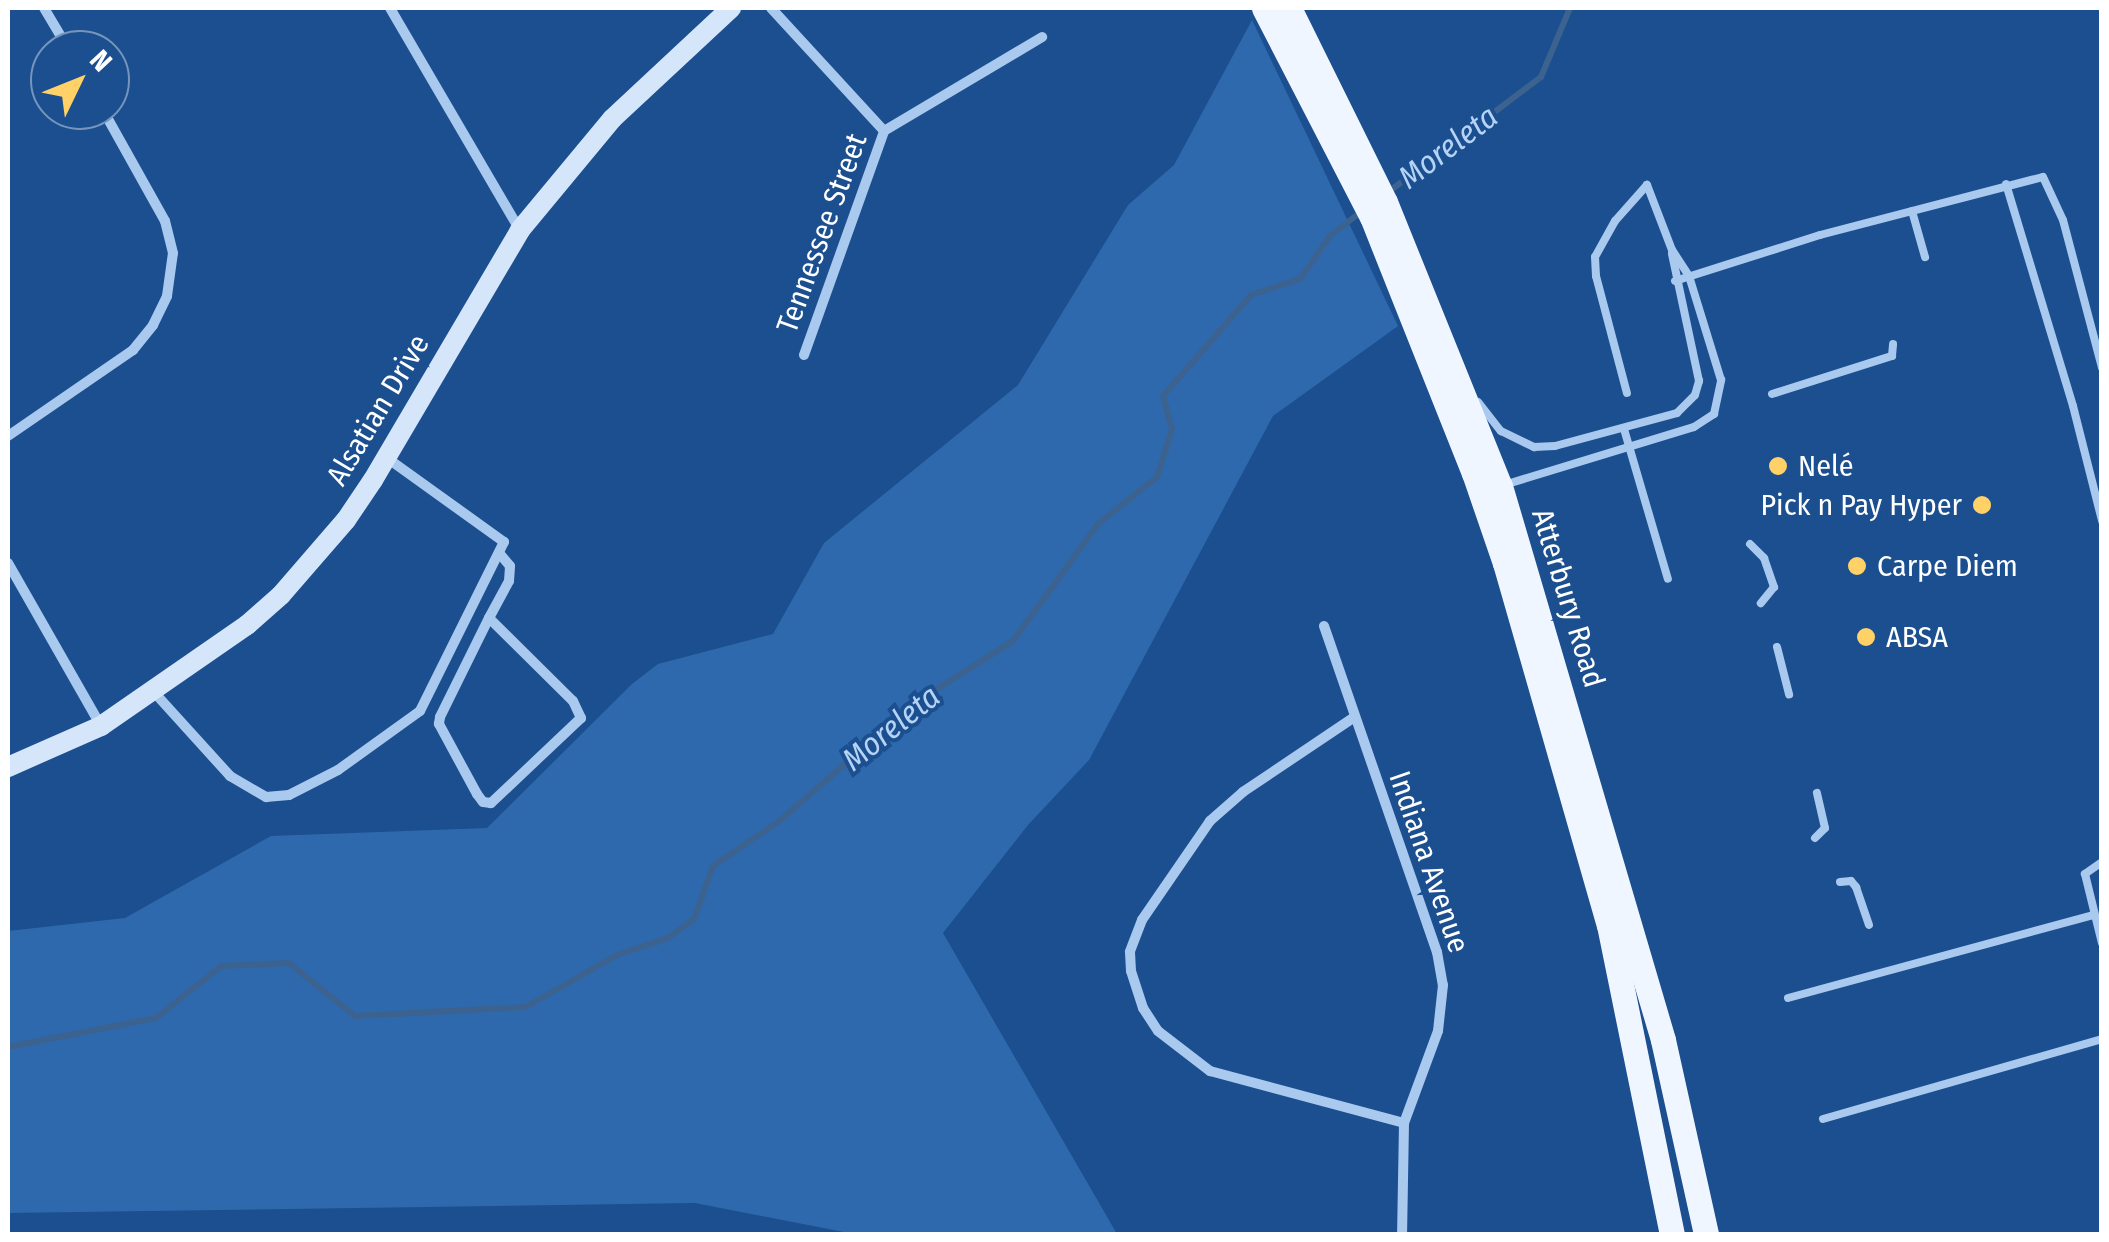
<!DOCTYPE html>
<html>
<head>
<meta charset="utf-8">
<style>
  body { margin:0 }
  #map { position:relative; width:2109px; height:1242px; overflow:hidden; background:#1b4f8f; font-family:"Fira Sans Condensed",sans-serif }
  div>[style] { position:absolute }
  .green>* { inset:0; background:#2e69ad }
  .stream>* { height:6px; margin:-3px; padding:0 3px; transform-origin:3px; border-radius:3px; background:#3c6290 }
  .lane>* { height:8px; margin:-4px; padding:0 4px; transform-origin:4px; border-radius:4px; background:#a9c9ee }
  .street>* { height:10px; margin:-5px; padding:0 5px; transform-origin:5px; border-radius:5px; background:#a9c9ee }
  .secondary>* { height:20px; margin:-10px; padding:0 10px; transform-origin:10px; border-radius:10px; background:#d6e6fa }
  .primary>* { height:25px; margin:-12.5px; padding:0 12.5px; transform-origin:12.5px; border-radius:12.5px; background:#f0f6ff }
  .dots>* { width:28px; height:28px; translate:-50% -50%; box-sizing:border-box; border:5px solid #1b4f8f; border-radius:50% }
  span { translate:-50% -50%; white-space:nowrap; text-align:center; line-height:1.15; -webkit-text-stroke:8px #1b4f8f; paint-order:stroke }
  .street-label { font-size:30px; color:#fff }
  .poi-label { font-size:30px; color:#fff }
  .left { translate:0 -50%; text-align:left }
  .right { translate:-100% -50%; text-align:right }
  .water-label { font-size:32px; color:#b5d3f5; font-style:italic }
  .frame { position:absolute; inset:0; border:10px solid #fff; pointer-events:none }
  .north { position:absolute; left:30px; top:30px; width:100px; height:100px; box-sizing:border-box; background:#1b4f8f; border:2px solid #7695bc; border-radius:50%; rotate:47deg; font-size:28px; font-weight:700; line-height:40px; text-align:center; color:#fff }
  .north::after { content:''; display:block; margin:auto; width:35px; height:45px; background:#ffd166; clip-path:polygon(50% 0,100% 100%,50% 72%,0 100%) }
</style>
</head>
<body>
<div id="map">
  <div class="green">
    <div style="clip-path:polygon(1252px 20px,1398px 326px,1273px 416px,1089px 760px,1028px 825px,943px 933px,1117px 1234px,854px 1234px,695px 1203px,8px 1213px,8px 931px,125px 918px,271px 836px,487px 828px,632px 684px,658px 664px,773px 634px,824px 543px,1018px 385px,1128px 205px,1174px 165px)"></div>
  </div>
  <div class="stream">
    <div style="left:1387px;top:193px;width:193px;rotate:-37deg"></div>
    <div style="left:1541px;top:77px;width:75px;rotate:-67.2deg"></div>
    <div style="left:8px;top:1047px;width:151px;rotate:-11.1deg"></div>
    <div style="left:156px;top:1018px;width:83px;rotate:-38.7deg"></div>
    <div style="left:221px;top:966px;width:68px;rotate:-2.5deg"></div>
    <div style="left:289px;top:963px;width:85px;rotate:38.8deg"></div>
    <div style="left:355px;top:1016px;width:171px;rotate:-3deg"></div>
    <div style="left:526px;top:1007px;width:105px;rotate:-29.7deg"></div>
    <div style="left:617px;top:955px;width:54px;rotate:-18.4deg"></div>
    <div style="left:668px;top:938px;width:32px;rotate:-36deg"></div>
    <div style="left:694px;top:919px;width:56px;rotate:-70.3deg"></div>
    <div style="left:713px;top:866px;width:78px;rotate:-34.1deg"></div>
    <div style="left:778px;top:822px;width:185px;rotate:-40.8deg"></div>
    <div style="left:918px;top:701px;width:112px;rotate:-32.3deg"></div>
    <div style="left:1013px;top:641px;width:145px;rotate:-54deg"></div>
    <div style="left:1098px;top:524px;width:75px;rotate:-38.5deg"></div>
    <div style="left:1157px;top:477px;width:50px;rotate:-72.6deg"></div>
    <div style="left:1172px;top:429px;width:34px;rotate:-105deg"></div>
    <div style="left:1163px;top:396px;width:134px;rotate:-48.9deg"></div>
    <div style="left:1251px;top:295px;width:52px;rotate:-18.1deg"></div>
    <div style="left:1300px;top:279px;width:52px;rotate:-55.1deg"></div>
    <div style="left:1330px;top:236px;width:39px;rotate:-38deg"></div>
  </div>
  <div class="lane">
    <div style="left:2006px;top:184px;width:232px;rotate:73.2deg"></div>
    <div style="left:2073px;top:406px;width:119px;rotate:75.8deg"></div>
    <div style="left:1912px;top:211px;width:48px;rotate:74.2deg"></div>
    <div style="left:1675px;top:281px;width:152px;rotate:-17.6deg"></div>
    <div style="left:1820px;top:235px;width:230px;rotate:-14.6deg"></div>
    <div style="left:2043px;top:177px;width:47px;rotate:65.1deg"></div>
    <div style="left:2063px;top:220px;width:153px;rotate:75.2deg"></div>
    <div style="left:1772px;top:394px;width:126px;rotate:-17.6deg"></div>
    <div style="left:1892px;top:356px;width:12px;rotate:-85deg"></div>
    <div style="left:1478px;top:402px;width:37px;rotate:52deg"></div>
    <div style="left:1501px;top:431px;width:37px;rotate:26deg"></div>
    <div style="left:1534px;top:447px;width:21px;rotate:-3deg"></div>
    <div style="left:1555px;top:446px;width:126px;rotate:-15.1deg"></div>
    <div style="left:1677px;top:413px;width:25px;rotate:-45deg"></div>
    <div style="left:1695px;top:395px;width:15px;rotate:-74deg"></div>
    <div style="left:1699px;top:381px;width:130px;rotate:-102deg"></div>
    <div style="left:1624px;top:429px;width:156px;rotate:73.7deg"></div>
    <div style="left:1504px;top:485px;width:199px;rotate:-17deg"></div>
    <div style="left:1694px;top:427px;width:24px;rotate:-33deg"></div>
    <div style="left:1714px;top:414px;width:35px;rotate:-78deg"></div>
    <div style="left:1721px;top:380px;width:109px;rotate:-107.1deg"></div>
    <div style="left:1689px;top:276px;width:31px;rotate:-123deg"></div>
    <div style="left:1672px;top:250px;width:70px;rotate:-111deg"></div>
    <div style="left:1647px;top:185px;width:48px;rotate:131.6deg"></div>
    <div style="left:1615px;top:221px;width:41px;rotate:119.1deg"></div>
    <div style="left:1595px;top:257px;width:19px;rotate:87deg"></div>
    <div style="left:1596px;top:276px;width:121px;rotate:75.2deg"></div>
    <div style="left:1750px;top:544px;width:20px;rotate:45deg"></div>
    <div style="left:1764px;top:558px;width:31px;rotate:71deg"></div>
    <div style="left:1774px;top:587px;width:21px;rotate:129deg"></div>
    <div style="left:1777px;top:647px;width:49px;rotate:75.7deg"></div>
    <div style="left:1815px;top:838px;width:14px;rotate:-45deg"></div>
    <div style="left:1825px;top:828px;width:36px;rotate:-103deg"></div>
    <div style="left:2102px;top:862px;width:21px;rotate:145deg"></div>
    <div style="left:2085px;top:874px;width:71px;rotate:76.2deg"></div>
    <div style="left:1840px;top:882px;width:11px;rotate:-5deg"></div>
    <div style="left:1851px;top:881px;width:8px;rotate:50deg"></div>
    <div style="left:1856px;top:887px;width:40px;rotate:71.1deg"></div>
    <div style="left:1788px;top:998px;width:317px;rotate:-15.2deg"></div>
    <div style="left:1823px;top:1119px;width:290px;rotate:-16deg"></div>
  </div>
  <div class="street">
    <div style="left:44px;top:8px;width:49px;rotate:59.2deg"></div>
    <div style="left:390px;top:8px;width:256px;rotate:59.7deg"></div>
    <div style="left:771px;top:8px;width:167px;rotate:47.4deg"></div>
    <div style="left:804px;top:355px;width:238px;rotate:-70.3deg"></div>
    <div style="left:884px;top:131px;width:184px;rotate:-30.7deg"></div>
    <div style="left:8px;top:436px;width:152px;rotate:-34.5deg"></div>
    <div style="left:133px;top:350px;width:32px;rotate:-51deg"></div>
    <div style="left:153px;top:325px;width:32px;rotate:-64deg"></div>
    <div style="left:167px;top:296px;width:43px;rotate:-82.1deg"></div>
    <div style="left:173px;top:253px;width:33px;rotate:-104deg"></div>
    <div style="left:165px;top:221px;width:127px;rotate:-119.2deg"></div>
    <div style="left:8px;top:563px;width:188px;rotate:60.3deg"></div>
    <div style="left:489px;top:618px;width:118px;rotate:44.7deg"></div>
    <div style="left:573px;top:701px;width:19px;rotate:65deg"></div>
    <div style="left:581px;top:718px;width:124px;rotate:136.6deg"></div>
    <div style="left:491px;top:803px;width:8px;rotate:-173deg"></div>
    <div style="left:483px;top:802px;width:10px;rotate:-127deg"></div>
    <div style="left:477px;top:794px;width:80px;rotate:-118.5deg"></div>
    <div style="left:439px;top:724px;width:7px;rotate:-82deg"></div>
    <div style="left:440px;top:717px;width:110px;rotate:-63.7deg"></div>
    <div style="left:489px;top:618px;width:42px;rotate:-61.6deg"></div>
    <div style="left:509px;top:581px;width:15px;rotate:-86deg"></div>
    <div style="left:510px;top:566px;width:16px;rotate:-130deg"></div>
    <div style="left:1324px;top:626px;width:345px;rotate:70.9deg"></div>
    <div style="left:1437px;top:952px;width:34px;rotate:80deg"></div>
    <div style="left:1443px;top:985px;width:46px;rotate:96.2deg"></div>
    <div style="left:1438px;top:1031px;width:98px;rotate:110.3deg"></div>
    <div style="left:1404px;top:1123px;width:111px;rotate:91deg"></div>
    <div style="left:153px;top:691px;width:115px;rotate:47.8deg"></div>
    <div style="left:230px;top:776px;width:42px;rotate:30.3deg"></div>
    <div style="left:266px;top:797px;width:23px;rotate:-5deg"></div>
    <div style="left:289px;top:795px;width:55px;rotate:-27deg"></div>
    <div style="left:338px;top:770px;width:101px;rotate:-35.7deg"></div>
    <div style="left:420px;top:711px;width:189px;rotate:-63.6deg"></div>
    <div style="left:504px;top:542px;width:144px;rotate:-144.3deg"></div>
    <div style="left:1353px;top:718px;width:133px;rotate:146.1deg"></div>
    <div style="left:1243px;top:792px;width:44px;rotate:138.7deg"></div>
    <div style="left:1210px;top:821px;width:120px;rotate:124.5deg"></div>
    <div style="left:1142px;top:920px;width:34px;rotate:111deg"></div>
    <div style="left:1130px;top:952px;width:19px;rotate:87deg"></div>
    <div style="left:1131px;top:971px;width:39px;rotate:72deg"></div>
    <div style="left:1143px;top:1008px;width:27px;rotate:57deg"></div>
    <div style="left:1158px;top:1031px;width:66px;rotate:37.6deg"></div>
    <div style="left:1210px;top:1071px;width:201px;rotate:15deg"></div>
  </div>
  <div class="secondary">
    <div style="left:8px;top:767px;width:102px;rotate:-23.8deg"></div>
    <div style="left:101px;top:726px;width:178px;rotate:-34.7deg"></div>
    <div style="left:247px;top:625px;width:45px;rotate:-41.4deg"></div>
    <div style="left:281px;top:595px;width:99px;rotate:-49.1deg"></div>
    <div style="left:346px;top:520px;width:48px;rotate:-56deg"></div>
    <div style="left:373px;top:480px;width:290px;rotate:-59.5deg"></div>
    <div style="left:520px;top:230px;width:144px;rotate:-50.3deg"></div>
    <div style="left:612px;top:119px;width:163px;rotate:-43deg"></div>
  </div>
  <div class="primary">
    <div style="left:1264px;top:8px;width:235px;rotate:62.7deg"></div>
    <div style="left:1372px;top:217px;width:276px;rotate:68.3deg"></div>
    <div style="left:1474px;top:473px;width:95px;rotate:71deg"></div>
    <div style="left:1505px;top:563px;width:377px;rotate:74deg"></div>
    <div style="left:1609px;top:925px;width:315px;rotate:78.5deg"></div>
    <div style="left:1289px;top:8px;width:216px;rotate:63.7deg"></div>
    <div style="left:1385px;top:202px;width:306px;rotate:68deg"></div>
    <div style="left:1500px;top:486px;width:577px;rotate:73.6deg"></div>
    <div style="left:1663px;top:1040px;width:199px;rotate:77.5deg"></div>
  </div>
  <div class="dots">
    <div style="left:1778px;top:466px;background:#ffd166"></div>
    <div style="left:1982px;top:505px;background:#ffd166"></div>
    <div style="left:1857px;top:566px;background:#ffd166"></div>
    <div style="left:1866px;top:637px;background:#ffd166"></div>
  </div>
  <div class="street-label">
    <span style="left:822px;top:233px;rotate:-70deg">Tennessee Street</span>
    <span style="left:378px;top:410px;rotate:-59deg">Alsatian Drive</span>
    <span style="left:1568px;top:598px;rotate:73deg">Atterbury Road</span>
    <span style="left:1429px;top:862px;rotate:71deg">Indiana Avenue</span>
  </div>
  <div class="poi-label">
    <span class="left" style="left:1798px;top:466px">Nelé</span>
    <span class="right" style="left:1962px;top:505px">Pick n Pay Hyper</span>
    <span class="left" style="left:1877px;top:566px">Carpe Diem</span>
    <span class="left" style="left:1886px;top:637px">ABSA</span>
  </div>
  <div class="water-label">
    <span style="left:1448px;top:147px;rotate:-37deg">Moreleta</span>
    <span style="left:891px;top:728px;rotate:-39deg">Moreleta</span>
  </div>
  <div class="frame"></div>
  <div class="north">N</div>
</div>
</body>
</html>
